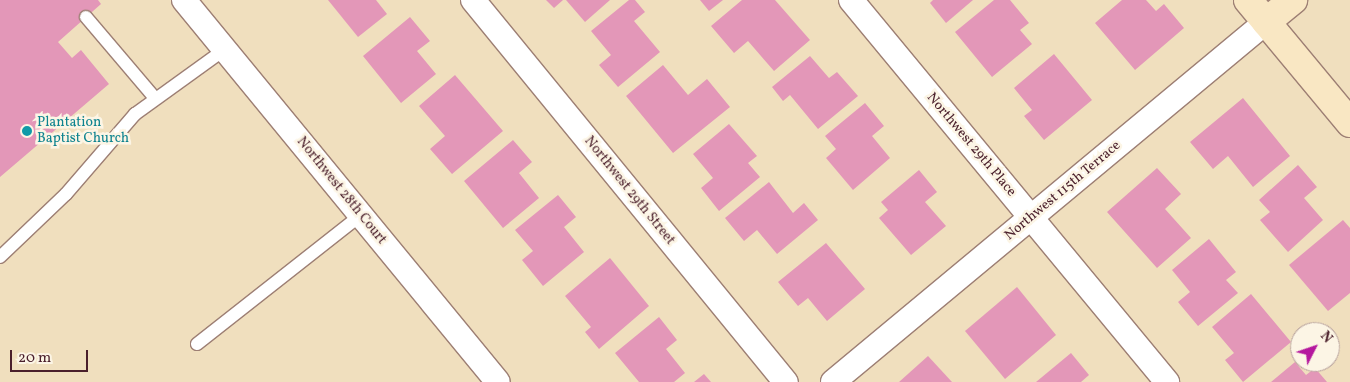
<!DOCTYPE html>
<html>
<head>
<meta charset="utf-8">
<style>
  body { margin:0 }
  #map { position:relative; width:1350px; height:382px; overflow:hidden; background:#f0dfbe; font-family:Vollkorn,serif }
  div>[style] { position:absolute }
  .building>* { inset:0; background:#e397b8 }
  .roads { filter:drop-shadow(1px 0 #9d7f74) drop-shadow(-1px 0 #9d7f74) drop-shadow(0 1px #9d7f74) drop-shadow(0 -1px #9d7f74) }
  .lane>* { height:12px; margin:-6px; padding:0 6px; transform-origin:6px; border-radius:6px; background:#fff }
  .street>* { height:24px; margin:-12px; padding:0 12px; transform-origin:12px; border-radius:12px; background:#fff }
  .secondary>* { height:28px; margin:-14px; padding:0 14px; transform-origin:14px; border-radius:14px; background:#f9e7c3 }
  .dots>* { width:14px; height:14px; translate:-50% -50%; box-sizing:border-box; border:2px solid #fcf5e5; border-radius:50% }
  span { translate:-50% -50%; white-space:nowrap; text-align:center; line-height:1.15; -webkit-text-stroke:5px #fcf5e5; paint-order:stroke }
  .culture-label { font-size:14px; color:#0d838f }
  .left { translate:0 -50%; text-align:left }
  .street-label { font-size:14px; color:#4a1f2b }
  .north { position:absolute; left:1290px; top:322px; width:50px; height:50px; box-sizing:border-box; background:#fcf5e5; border:1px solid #b59f9b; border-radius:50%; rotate:49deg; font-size:14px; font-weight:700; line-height:20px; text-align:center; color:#4a1f2b }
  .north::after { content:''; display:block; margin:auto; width:18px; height:22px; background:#b5179e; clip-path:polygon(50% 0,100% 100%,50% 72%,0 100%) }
  .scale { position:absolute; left:10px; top:350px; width:78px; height:22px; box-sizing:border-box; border:2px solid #4a1f2b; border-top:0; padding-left:6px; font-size:15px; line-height:18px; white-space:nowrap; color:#4a1f2b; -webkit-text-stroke:4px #fcf5e5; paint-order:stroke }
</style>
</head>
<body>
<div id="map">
  <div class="building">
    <div style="clip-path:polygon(0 0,98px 0,101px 4px,58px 42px,72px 58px,81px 50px,109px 84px,0 177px)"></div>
    <div style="clip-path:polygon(328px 0,376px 0,387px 14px,358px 37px)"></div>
    <div style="clip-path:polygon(546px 0,563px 0,554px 8px)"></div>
    <div style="clip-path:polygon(566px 0,610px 0,585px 22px)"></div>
    <div style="clip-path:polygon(629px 0,635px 0,645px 12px,634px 21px,660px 52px,618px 87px,599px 65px,611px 55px,591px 31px)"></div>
    <div style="clip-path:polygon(700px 0,723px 0,709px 11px)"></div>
    <div style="clip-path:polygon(742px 0,775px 0,810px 40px,774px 71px,748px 41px,734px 53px,711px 26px)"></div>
    <div style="clip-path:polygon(933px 0,973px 0,946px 23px,930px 3px)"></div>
    <div style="clip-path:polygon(994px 0,1010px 0,1029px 23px,1020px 30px,1032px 44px,992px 77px,955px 32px)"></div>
    <div style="clip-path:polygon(1122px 0,1146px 0,1156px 11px,1164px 4px,1184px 28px,1135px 70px,1095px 23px)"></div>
    <div style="clip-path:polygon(410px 17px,430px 41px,417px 51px,436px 74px,401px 103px,363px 56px)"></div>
    <div style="clip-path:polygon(1054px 54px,1092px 100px,1044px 140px,1024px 116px,1032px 110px,1014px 88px)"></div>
    <div style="clip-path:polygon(810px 56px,829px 78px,837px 72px,858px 96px,818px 129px,790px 95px,783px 101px,772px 87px)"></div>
    <div style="clip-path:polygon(663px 65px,688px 95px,707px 79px,730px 107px,673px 153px,626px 96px)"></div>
    <div style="clip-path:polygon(455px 75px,503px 131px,452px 174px,430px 149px,445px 136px,419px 106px)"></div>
    <div style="clip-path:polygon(1243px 98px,1290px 156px,1253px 187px,1228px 156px,1213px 169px,1190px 142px)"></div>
    <div style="clip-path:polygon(865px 103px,884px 126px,872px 136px,890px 158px,853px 190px,826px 158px,836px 149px,825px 136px)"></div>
    <div style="clip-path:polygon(729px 124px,757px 156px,748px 163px,760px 177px,719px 211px,701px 188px,713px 178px,693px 154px)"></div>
    <div style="clip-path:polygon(513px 140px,532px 162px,519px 173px,539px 198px,503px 228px,464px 181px)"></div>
    <div style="clip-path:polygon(1298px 165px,1317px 187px,1304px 198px,1323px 220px,1288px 252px,1260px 220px,1270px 212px,1259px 200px)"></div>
    <div style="clip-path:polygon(1157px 168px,1181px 194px,1165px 209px,1191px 238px,1157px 268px,1107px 212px)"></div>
    <div style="clip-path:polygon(919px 170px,937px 192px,925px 202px,946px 226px,911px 255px,879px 218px,888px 210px,881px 202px)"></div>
    <div style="clip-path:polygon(769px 182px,793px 213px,804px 203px,818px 220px,777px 254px,757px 230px,744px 241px,725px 218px)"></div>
    <div style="clip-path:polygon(558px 195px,576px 217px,564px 227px,584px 252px,543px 286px,522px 260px,533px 251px,515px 230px)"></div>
    <div style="clip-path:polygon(1343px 220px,1350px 228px,1350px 293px,1328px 311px,1289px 265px)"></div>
    <div style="clip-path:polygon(1209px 239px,1236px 272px,1226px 280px,1238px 293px,1198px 326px,1178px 302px,1190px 292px,1172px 270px)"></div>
    <div style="clip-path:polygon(826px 243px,865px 289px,827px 321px,808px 298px,798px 306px,778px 282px)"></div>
    <div style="clip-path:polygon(610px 258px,649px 306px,599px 349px,585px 332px,591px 327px,565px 296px)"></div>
    <div style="clip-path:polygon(1017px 287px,1056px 335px,1005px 379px,965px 331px)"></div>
    <div style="clip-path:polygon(1251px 294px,1291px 342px,1243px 382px,1225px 360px,1234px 353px,1212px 327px)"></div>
    <div style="clip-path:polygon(659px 317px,677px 340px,666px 349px,685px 373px,674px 382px,639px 382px,615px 353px)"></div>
    <div style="clip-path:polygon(1071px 353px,1089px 375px,1081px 382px,1036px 382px)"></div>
    <div style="clip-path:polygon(928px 356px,952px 382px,899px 382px)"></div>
    <div style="clip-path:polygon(1295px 362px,1306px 375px,1315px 368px,1327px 382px,1271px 382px)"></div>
    <div style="clip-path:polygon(704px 374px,711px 382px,694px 382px)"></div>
  </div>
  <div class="roads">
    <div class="lane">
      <div style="left:86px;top:17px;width:105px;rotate:49.6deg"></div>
      <div style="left:0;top:257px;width:91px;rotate:-43.7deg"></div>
      <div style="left:66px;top:194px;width:106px;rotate:-49.2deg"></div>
      <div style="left:135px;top:114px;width:111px;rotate:-35.8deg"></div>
      <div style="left:197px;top:344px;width:209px;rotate:-38.2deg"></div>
    </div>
    <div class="street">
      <div style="left:184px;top:0;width:494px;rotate:50.6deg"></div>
      <div style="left:473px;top:0;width:494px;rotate:50.7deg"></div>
      <div style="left:851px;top:0;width:496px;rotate:50.4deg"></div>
      <div style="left:833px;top:382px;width:563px;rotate:-39.74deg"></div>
    </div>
    <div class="secondary">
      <div style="left:1248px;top:0;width:160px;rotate:50.3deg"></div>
      <div style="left:1266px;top:22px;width:35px;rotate:-39deg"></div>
    </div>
  </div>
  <div class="dots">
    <div style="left:27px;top:131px;background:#0f9aa8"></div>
  </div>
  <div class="culture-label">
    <span class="left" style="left:37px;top:131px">Plantation<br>Baptist Church</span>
  </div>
  <div class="street-label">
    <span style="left:971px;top:145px;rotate:50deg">Northwest 29th Place</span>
    <span style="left:341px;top:191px;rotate:51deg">Northwest 28th Court</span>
    <span style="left:629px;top:191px;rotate:51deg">Northwest 29th Street</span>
    <span style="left:1063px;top:191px;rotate:-40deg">Northwest 115th Terrace</span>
  </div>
  <div class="north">N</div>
  <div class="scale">20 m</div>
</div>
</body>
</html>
